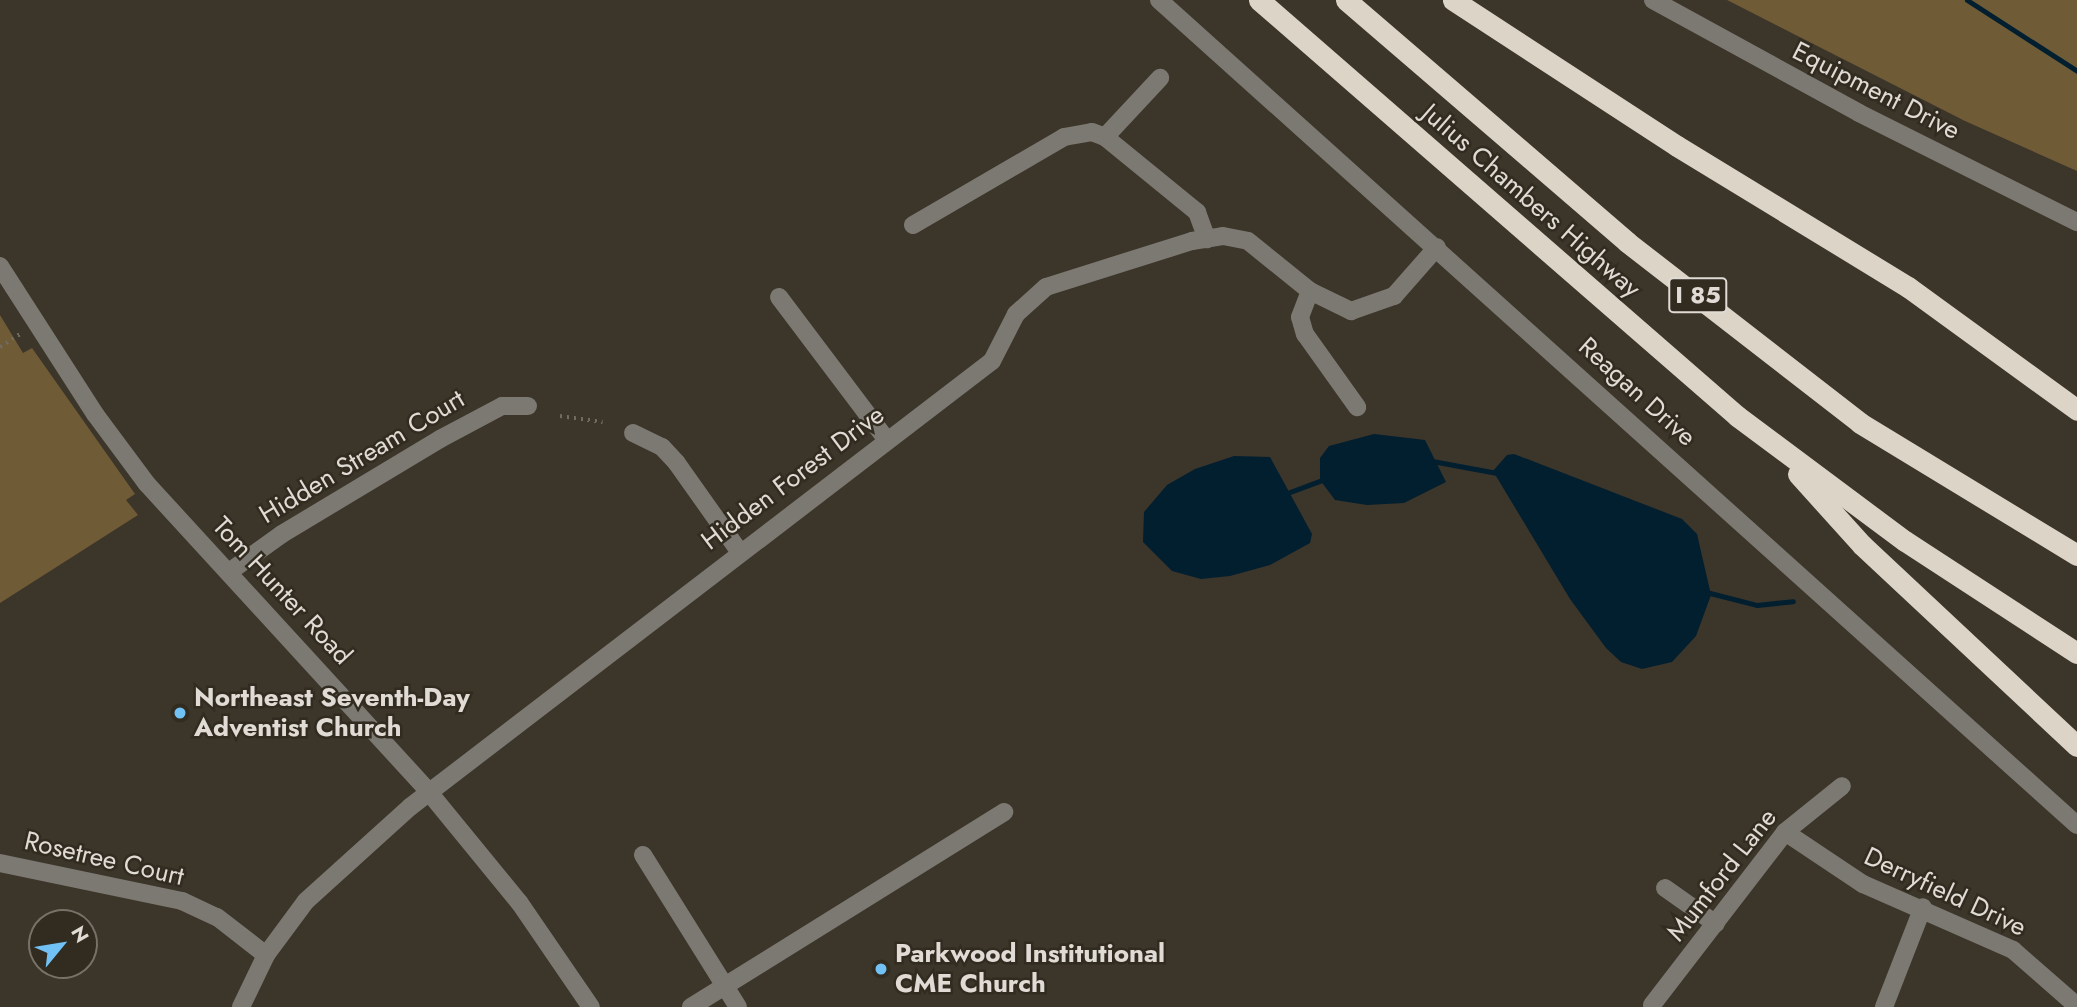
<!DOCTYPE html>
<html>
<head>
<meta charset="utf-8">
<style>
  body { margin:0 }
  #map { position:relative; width:2077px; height:1007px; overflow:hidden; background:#3c352a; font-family:Jost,sans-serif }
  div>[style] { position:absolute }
  .green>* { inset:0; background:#705b37 }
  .water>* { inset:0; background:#021f30 }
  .stream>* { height:5px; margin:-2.5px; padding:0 2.5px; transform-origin:2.5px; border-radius:2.5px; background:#021f30 }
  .path>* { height:3.5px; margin-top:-1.75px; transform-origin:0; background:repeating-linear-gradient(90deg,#716b61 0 2px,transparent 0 7px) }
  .minor>* { height:18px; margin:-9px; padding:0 9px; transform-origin:9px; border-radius:9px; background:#7c7973 }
  .highway>* { height:21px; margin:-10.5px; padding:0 10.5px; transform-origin:10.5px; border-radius:10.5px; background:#dcd4c6 }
  .dots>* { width:19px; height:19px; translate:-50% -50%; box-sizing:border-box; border:4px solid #312b20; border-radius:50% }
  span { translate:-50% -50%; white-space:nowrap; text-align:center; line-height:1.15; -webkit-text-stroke:5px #312b20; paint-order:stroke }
  .shield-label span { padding:2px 5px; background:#312b20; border:2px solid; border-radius:5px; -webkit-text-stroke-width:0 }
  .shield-label { font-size:24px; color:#e0dcd5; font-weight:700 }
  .street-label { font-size:26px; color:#e0dcd5 }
  .poi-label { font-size:26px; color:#e0dcd5; font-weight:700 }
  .left { translate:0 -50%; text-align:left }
  .north { position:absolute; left:28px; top:909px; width:70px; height:70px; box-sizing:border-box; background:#312b20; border:2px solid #777268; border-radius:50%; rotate:60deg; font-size:19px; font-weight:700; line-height:28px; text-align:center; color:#e0dcd5 }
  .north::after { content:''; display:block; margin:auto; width:24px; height:32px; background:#71c1f5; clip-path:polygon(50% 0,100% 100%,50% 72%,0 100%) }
</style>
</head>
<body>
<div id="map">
  <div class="green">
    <div style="clip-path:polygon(1727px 0,2077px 0,2077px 171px,1965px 121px)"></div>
    <div style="clip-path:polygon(0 315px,23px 353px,32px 348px,135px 494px,126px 500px,138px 515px,0 603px)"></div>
  </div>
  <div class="water">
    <div style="clip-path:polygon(1374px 434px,1425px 440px,1446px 482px,1404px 503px,1367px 505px,1335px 500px,1320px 480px,1320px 458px,1329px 446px)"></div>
    <div style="clip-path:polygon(1514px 454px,1682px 519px,1697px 534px,1711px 595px,1696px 636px,1672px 662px,1642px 669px,1621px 662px,1606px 648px,1570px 599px,1493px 471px,1507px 455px)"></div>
    <div style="clip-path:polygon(1234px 456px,1270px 457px,1312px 534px,1310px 543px,1270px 565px,1230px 576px,1201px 579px,1172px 571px,1143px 542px,1144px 512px,1167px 485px,1195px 469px)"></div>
  </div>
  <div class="stream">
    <div style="left:1967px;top:0;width:131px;rotate:32.8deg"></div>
    <div style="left:1432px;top:461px;width:66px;rotate:10.5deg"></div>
    <div style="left:1282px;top:495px;width:46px;rotate:-20.4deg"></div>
    <div style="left:1706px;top:592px;width:53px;rotate:14.3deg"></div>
    <div style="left:1757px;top:605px;width:36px;rotate:-6deg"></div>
  </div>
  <div class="path">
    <div style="left:0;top:347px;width:27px;rotate:-33deg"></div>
    <div style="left:560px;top:416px;width:43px;rotate:7.9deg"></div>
  </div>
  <div class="minor">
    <div style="left:1159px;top:0;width:1234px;rotate:41.95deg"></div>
    <div style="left:1653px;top:0;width:235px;rotate:28.7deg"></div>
    <div style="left:1859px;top:113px;width:244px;rotate:26.6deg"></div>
    <div style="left:1105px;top:137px;width:81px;rotate:-47deg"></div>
    <div style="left:913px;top:225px;width:175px;rotate:-30.2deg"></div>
    <div style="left:1064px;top:137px;width:28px;rotate:-10deg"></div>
    <div style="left:1092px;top:132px;width:14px;rotate:21deg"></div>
    <div style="left:1105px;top:137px;width:119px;rotate:39.2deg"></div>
    <div style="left:1197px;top:212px;width:29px;rotate:70deg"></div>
    <div style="left:0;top:266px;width:176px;rotate:57.3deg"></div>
    <div style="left:95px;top:414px;width:87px;rotate:53.4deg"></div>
    <div style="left:147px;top:484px;width:416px;rotate:47.5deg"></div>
    <div style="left:428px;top:791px;width:144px;rotate:50.7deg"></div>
    <div style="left:519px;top:902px;width:127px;rotate:55.6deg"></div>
    <div style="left:1310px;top:291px;width:28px;rotate:111deg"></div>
    <div style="left:1300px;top:317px;width:18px;rotate:74deg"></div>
    <div style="left:1305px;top:334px;width:90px;rotate:54.5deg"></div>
    <div style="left:779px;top:297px;width:178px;rotate:53deg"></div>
    <div style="left:633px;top:433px;width:32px;rotate:26deg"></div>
    <div style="left:662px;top:447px;width:21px;rotate:47deg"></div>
    <div style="left:676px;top:462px;width:109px;rotate:54.7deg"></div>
    <div style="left:229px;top:572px;width:65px;rotate:-35.6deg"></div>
    <div style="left:282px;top:534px;width:184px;rotate:-31deg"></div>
    <div style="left:440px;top:439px;width:70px;rotate:-28deg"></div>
    <div style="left:502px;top:406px;width:26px"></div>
    <div style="left:1785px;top:832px;width:94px;rotate:33.7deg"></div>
    <div style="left:1863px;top:884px;width:164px;rotate:23.7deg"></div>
    <div style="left:2013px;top:950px;width:85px;rotate:41.2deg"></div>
    <div style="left:643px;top:855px;width:179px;rotate:58deg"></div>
    <div style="left:0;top:863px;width:186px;rotate:11.8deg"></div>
    <div style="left:182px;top:901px;width:38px;rotate:25deg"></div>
    <div style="left:217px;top:917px;width:62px;rotate:37.8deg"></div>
    <div style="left:1665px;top:888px;width:62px;rotate:35.2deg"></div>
    <div style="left:1652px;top:1005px;width:218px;rotate:-52.4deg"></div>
    <div style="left:1785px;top:832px;width:73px;rotate:-38.9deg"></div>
    <div style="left:241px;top:1007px;width:58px;rotate:-64.3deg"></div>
    <div style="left:266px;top:955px;width:67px;rotate:-53.5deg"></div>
    <div style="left:306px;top:901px;width:140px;rotate:-42.1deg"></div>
    <div style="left:410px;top:807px;width:733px;rotate:-37.46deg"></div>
    <div style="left:992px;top:361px;width:53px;rotate:-62.9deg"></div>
    <div style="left:1016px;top:314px;width:40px;rotate:-42deg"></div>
    <div style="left:1046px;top:287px;width:153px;rotate:-17.5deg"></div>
    <div style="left:1192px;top:241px;width:31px;rotate:-9deg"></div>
    <div style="left:1223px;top:236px;width:25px;rotate:11deg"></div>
    <div style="left:1248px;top:241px;width:80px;rotate:38.9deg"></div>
    <div style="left:1310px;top:291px;width:46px;rotate:26deg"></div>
    <div style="left:1351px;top:311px;width:46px;rotate:-19.2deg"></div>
    <div style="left:1394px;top:296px;width:65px;rotate:-48.7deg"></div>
    <div style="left:691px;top:1007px;width:369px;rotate:-31.9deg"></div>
    <div style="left:1884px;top:1007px;width:107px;rotate:-68.7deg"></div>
  </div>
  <div class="highway">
    <div style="left:1259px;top:0;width:634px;rotate:41.03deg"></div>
    <div style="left:1737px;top:416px;width:209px;rotate:36.7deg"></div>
    <div style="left:1905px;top:541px;width:205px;rotate:33.1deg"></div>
    <div style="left:1346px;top:0;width:371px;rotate:40.7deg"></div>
    <div style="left:1627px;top:242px;width:295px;rotate:37.8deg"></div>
    <div style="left:1860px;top:423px;width:254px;rotate:31.3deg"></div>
    <div style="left:1453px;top:0;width:267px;rotate:33.1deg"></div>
    <div style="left:1677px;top:146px;width:271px;rotate:31.4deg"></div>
    <div style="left:1908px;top:287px;width:209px;rotate:36deg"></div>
    <div style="left:1798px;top:474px;width:96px;rotate:48deg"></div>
    <div style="left:1862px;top:545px;width:294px;rotate:43.1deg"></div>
  </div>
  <div class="dots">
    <div style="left:180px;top:713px;background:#71c1f5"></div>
    <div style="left:881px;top:969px;background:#71c1f5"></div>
  </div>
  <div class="shield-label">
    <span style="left:1698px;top:295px">I 85</span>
  </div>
  <div class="street-label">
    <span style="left:1876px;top:91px;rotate:27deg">Equipment Drive</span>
    <span style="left:1531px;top:201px;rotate:41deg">Julius Chambers Highway</span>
    <span style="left:1637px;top:392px;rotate:42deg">Reagan Drive</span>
    <span style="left:362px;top:457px;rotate:-31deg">Hidden Stream Court</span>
    <span style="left:793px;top:478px;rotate:-37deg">Hidden Forest Drive</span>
    <span style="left:282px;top:591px;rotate:47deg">Tom Hunter Road</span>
    <span style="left:104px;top:859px;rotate:13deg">Rosetree Court</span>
    <span style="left:1722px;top:875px;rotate:-52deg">Mumford Lane</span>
    <span style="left:1945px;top:892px;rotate:25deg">Derryfield Drive</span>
  </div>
  <div class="poi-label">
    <span class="left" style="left:194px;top:713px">Northeast Seventh-Day<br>Adventist Church</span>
    <span class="left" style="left:895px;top:969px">Parkwood Institutional<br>CME Church</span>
  </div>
  <div class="north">N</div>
</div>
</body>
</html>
